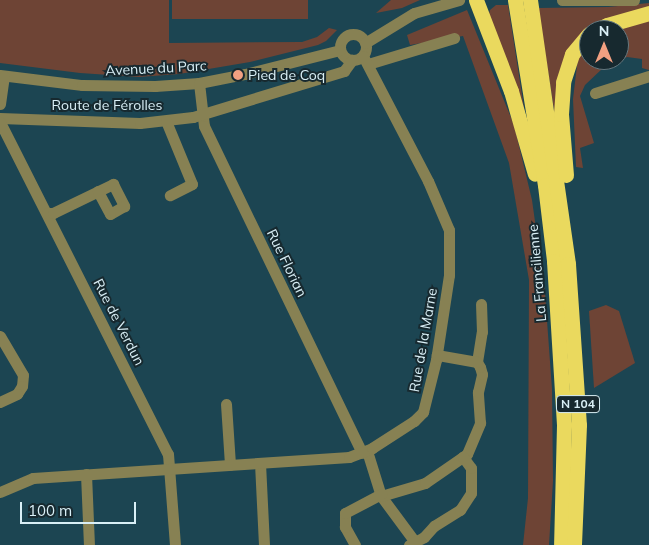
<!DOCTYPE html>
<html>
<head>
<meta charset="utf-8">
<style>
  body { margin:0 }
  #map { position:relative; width:649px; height:545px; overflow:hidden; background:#1c4552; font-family:Mulish,sans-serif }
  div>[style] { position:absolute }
  .green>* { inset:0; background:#6e4435 }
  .minor>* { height:11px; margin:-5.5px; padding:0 5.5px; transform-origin:5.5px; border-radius:5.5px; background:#878153 }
  .minor>.ring { margin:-5.5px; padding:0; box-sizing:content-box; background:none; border:11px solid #878153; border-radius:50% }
  .highway>* { height:15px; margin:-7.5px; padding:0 7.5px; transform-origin:7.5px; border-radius:7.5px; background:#ead95e }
  .dots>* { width:14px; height:14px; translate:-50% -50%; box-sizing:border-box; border:2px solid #17292f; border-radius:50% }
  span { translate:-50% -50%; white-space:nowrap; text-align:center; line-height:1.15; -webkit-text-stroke:4px #17292f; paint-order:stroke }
  .shield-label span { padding:1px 4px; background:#17292f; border:1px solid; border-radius:4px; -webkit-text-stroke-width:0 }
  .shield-label { font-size:12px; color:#d9eff6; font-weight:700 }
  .street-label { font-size:14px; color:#d9eff6 }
  .poi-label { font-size:14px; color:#d9eff6 }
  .left { translate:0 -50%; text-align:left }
  .north { position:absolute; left:579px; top:20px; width:50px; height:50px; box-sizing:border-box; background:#17292f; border:1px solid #65787f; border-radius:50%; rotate:0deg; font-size:14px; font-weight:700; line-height:20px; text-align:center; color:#d9eff6 }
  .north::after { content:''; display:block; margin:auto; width:18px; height:22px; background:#f2a081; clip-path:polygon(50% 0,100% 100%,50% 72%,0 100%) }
  .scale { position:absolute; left:20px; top:502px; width:116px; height:22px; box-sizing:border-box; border:2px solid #d9eff6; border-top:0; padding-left:6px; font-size:15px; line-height:18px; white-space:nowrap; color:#d9eff6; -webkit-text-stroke:4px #17292f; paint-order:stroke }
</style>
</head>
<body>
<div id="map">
  <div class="green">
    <div style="clip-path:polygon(0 0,169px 0,169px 43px,302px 42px,317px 37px,329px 28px,337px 30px,326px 41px,318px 45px,250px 62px,179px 74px,139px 77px,80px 73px,0 63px)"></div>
    <div style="clip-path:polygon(172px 0,308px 0,308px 19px,172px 19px)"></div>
    <div style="clip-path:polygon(391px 0,420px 0,402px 8px,376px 13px)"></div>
    <div style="clip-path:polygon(649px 3px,649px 11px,589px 30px,555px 116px,538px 8px,608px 7px)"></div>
    <div style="clip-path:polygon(496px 5px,508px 5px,529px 140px,488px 17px,490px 10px)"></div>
    <div style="clip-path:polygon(467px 10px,514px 125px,532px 200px,545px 293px,552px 389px,553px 481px,549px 545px,523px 545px,528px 498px,529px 280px,509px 163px,463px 36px,410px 45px,407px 35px)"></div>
    <div style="clip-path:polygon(649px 18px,649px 70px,642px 68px,642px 59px,627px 57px,603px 68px,585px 85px,580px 96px,594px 143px,580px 148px,583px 168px,576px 167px,573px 99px,578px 57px,589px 40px,589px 60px,619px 60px,619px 30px,612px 30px)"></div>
    <div style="clip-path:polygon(606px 305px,619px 311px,635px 363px,594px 388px,589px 311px)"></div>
  </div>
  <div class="minor">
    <div style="left:562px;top:0;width:72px"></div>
    <div class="ring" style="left:340px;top:34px;width:15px;height:15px"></div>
    <div style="left:365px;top:43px;width:57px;rotate:-31.5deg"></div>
    <div style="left:414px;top:13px;width:47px;rotate:-16.1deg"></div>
    <div style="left:368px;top:64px;width:90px;rotate:-16.8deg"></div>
    <div style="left:0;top:75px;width:83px;rotate:7deg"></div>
    <div style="left:82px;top:85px;width:73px;rotate:0.8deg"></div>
    <div style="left:155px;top:86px;width:44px;rotate:-3.9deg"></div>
    <div style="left:199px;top:83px;width:47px;rotate:-11.1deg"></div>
    <div style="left:245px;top:74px;width:98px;rotate:-14.2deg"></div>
    <div style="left:199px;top:83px;width:43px;rotate:83.4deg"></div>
    <div style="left:204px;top:126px;width:363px;rotate:64.2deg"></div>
    <div style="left:595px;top:93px;width:57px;rotate:-17.5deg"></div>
    <div style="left:0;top:104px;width:28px;rotate:-82deg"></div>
    <div style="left:0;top:118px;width:140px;rotate:2deg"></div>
    <div style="left:140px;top:123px;width:53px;rotate:-6.5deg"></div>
    <div style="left:193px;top:117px;width:158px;rotate:-16.9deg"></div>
    <div style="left:344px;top:71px;width:14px;rotate:-54deg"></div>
    <div style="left:166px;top:121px;width:68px;rotate:67.6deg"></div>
    <div style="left:192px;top:184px;width:25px;rotate:153deg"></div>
    <div style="left:0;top:122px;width:372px;rotate:63.2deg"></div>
    <div style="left:168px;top:454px;width:91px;rotate:85.6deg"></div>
    <div style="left:47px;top:213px;width:6px"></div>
    <div style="left:53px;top:213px;width:67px;rotate:-25.8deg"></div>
    <div style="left:113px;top:184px;width:25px;rotate:63deg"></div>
    <div style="left:124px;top:206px;width:16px;rotate:150deg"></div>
    <div style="left:110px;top:214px;width:26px;rotate:-118deg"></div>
    <div style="left:0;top:336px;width:45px;rotate:59.5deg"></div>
    <div style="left:23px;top:375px;width:11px;rotate:95deg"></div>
    <div style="left:22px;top:386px;width:9px;rotate:122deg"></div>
    <div style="left:17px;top:394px;width:19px;rotate:155deg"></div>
    <div style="left:477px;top:362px;width:30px;rotate:-81deg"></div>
    <div style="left:482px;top:332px;width:28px;rotate:-92deg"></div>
    <div style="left:226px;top:404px;width:61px;rotate:86.2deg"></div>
    <div style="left:367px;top:451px;width:47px;rotate:72.7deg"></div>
    <div style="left:381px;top:496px;width:57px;rotate:53.5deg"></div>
    <div style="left:260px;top:463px;width:82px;rotate:87.2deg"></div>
    <div style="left:86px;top:474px;width:71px;rotate:87.6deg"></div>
    <div style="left:0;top:492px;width:36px;rotate:-23deg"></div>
    <div style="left:33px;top:478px;width:317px;rotate:-3.8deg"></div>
    <div style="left:349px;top:457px;width:25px;rotate:-21deg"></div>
    <div style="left:372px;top:448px;width:50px;rotate:-32.7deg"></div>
    <div style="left:414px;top:421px;width:13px;rotate:-45deg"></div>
    <div style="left:423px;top:412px;width:54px;rotate:-76deg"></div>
    <div style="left:436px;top:360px;width:86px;rotate:-81.3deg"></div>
    <div style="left:449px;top:275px;width:45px;rotate:-90deg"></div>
    <div style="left:449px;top:230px;width:53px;rotate:-113.2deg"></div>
    <div style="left:428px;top:181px;width:141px;rotate:-117.5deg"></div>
    <div style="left:381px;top:496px;width:46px;rotate:-16.5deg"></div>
    <div style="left:425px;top:483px;width:51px;rotate:-34.6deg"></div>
    <div style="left:467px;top:454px;width:34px;rotate:-67deg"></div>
    <div style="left:480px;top:423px;width:31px;rotate:-94deg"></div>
    <div style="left:478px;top:392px;width:18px;rotate:-77deg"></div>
    <div style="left:482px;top:374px;width:7px;rotate:-106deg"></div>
    <div style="left:480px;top:367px;width:6px;rotate:-121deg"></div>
    <div style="left:477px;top:362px;width:41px;rotate:-170.1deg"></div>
    <div style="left:355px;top:545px;width:21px;rotate:-119deg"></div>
    <div style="left:345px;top:527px;width:14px;rotate:-90deg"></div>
    <div style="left:345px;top:513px;width:41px;rotate:-27.8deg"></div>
    <div style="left:409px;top:545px;width:17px;rotate:-28deg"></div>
    <div style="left:424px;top:537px;width:15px;rotate:-48deg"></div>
    <div style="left:434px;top:526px;width:31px;rotate:-32deg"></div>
    <div style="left:460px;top:510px;width:20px;rotate:-57deg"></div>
    <div style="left:471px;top:493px;width:25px;rotate:-90deg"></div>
    <div style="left:471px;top:468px;width:14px;rotate:-126deg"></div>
  </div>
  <div class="highway">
    <div style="left:476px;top:0;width:97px;rotate:69deg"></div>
    <div style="left:511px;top:91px;width:86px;rotate:73.9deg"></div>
    <div style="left:515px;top:0;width:187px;rotate:80.8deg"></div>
    <div style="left:545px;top:185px;width:77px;rotate:83.2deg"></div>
    <div style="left:554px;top:261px;width:164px;rotate:86.5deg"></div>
    <div style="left:564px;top:425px;width:120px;rotate:91.4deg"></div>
    <div style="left:530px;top:0;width:267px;rotate:81.8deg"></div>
    <div style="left:568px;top:264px;width:161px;rotate:86.1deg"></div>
    <div style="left:579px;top:425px;width:120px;rotate:92.4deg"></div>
    <div style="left:596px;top:30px;width:12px;rotate:-24deg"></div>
    <div style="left:607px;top:25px;width:44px;rotate:-15.9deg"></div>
    <div style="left:566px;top:175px;width:61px;rotate:-94.7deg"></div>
    <div style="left:561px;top:114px;width:32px;rotate:-86deg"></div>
    <div style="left:563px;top:82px;width:29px;rotate:-72deg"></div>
    <div style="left:572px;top:54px;width:26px;rotate:-50deg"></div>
  </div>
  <div class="dots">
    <div style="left:238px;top:75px;background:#f2a081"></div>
  </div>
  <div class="shield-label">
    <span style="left:578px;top:404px">N 104</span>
  </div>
  <div class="street-label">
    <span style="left:156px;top:68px;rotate:-3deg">Avenue du Parc</span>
    <span style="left:107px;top:105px">Route de Férolles</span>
    <span style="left:287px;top:263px;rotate:64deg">Rue Florian</span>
    <span style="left:537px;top:273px;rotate:-95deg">La Francilienne</span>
    <span style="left:119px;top:322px;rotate:63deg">Rue de Verdun</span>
    <span style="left:423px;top:340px;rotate:-80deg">Rue de la Marne</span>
  </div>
  <div class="poi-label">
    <span class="left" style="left:248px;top:75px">Pied de Coq</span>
  </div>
  <div class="north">N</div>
  <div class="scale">100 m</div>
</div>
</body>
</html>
